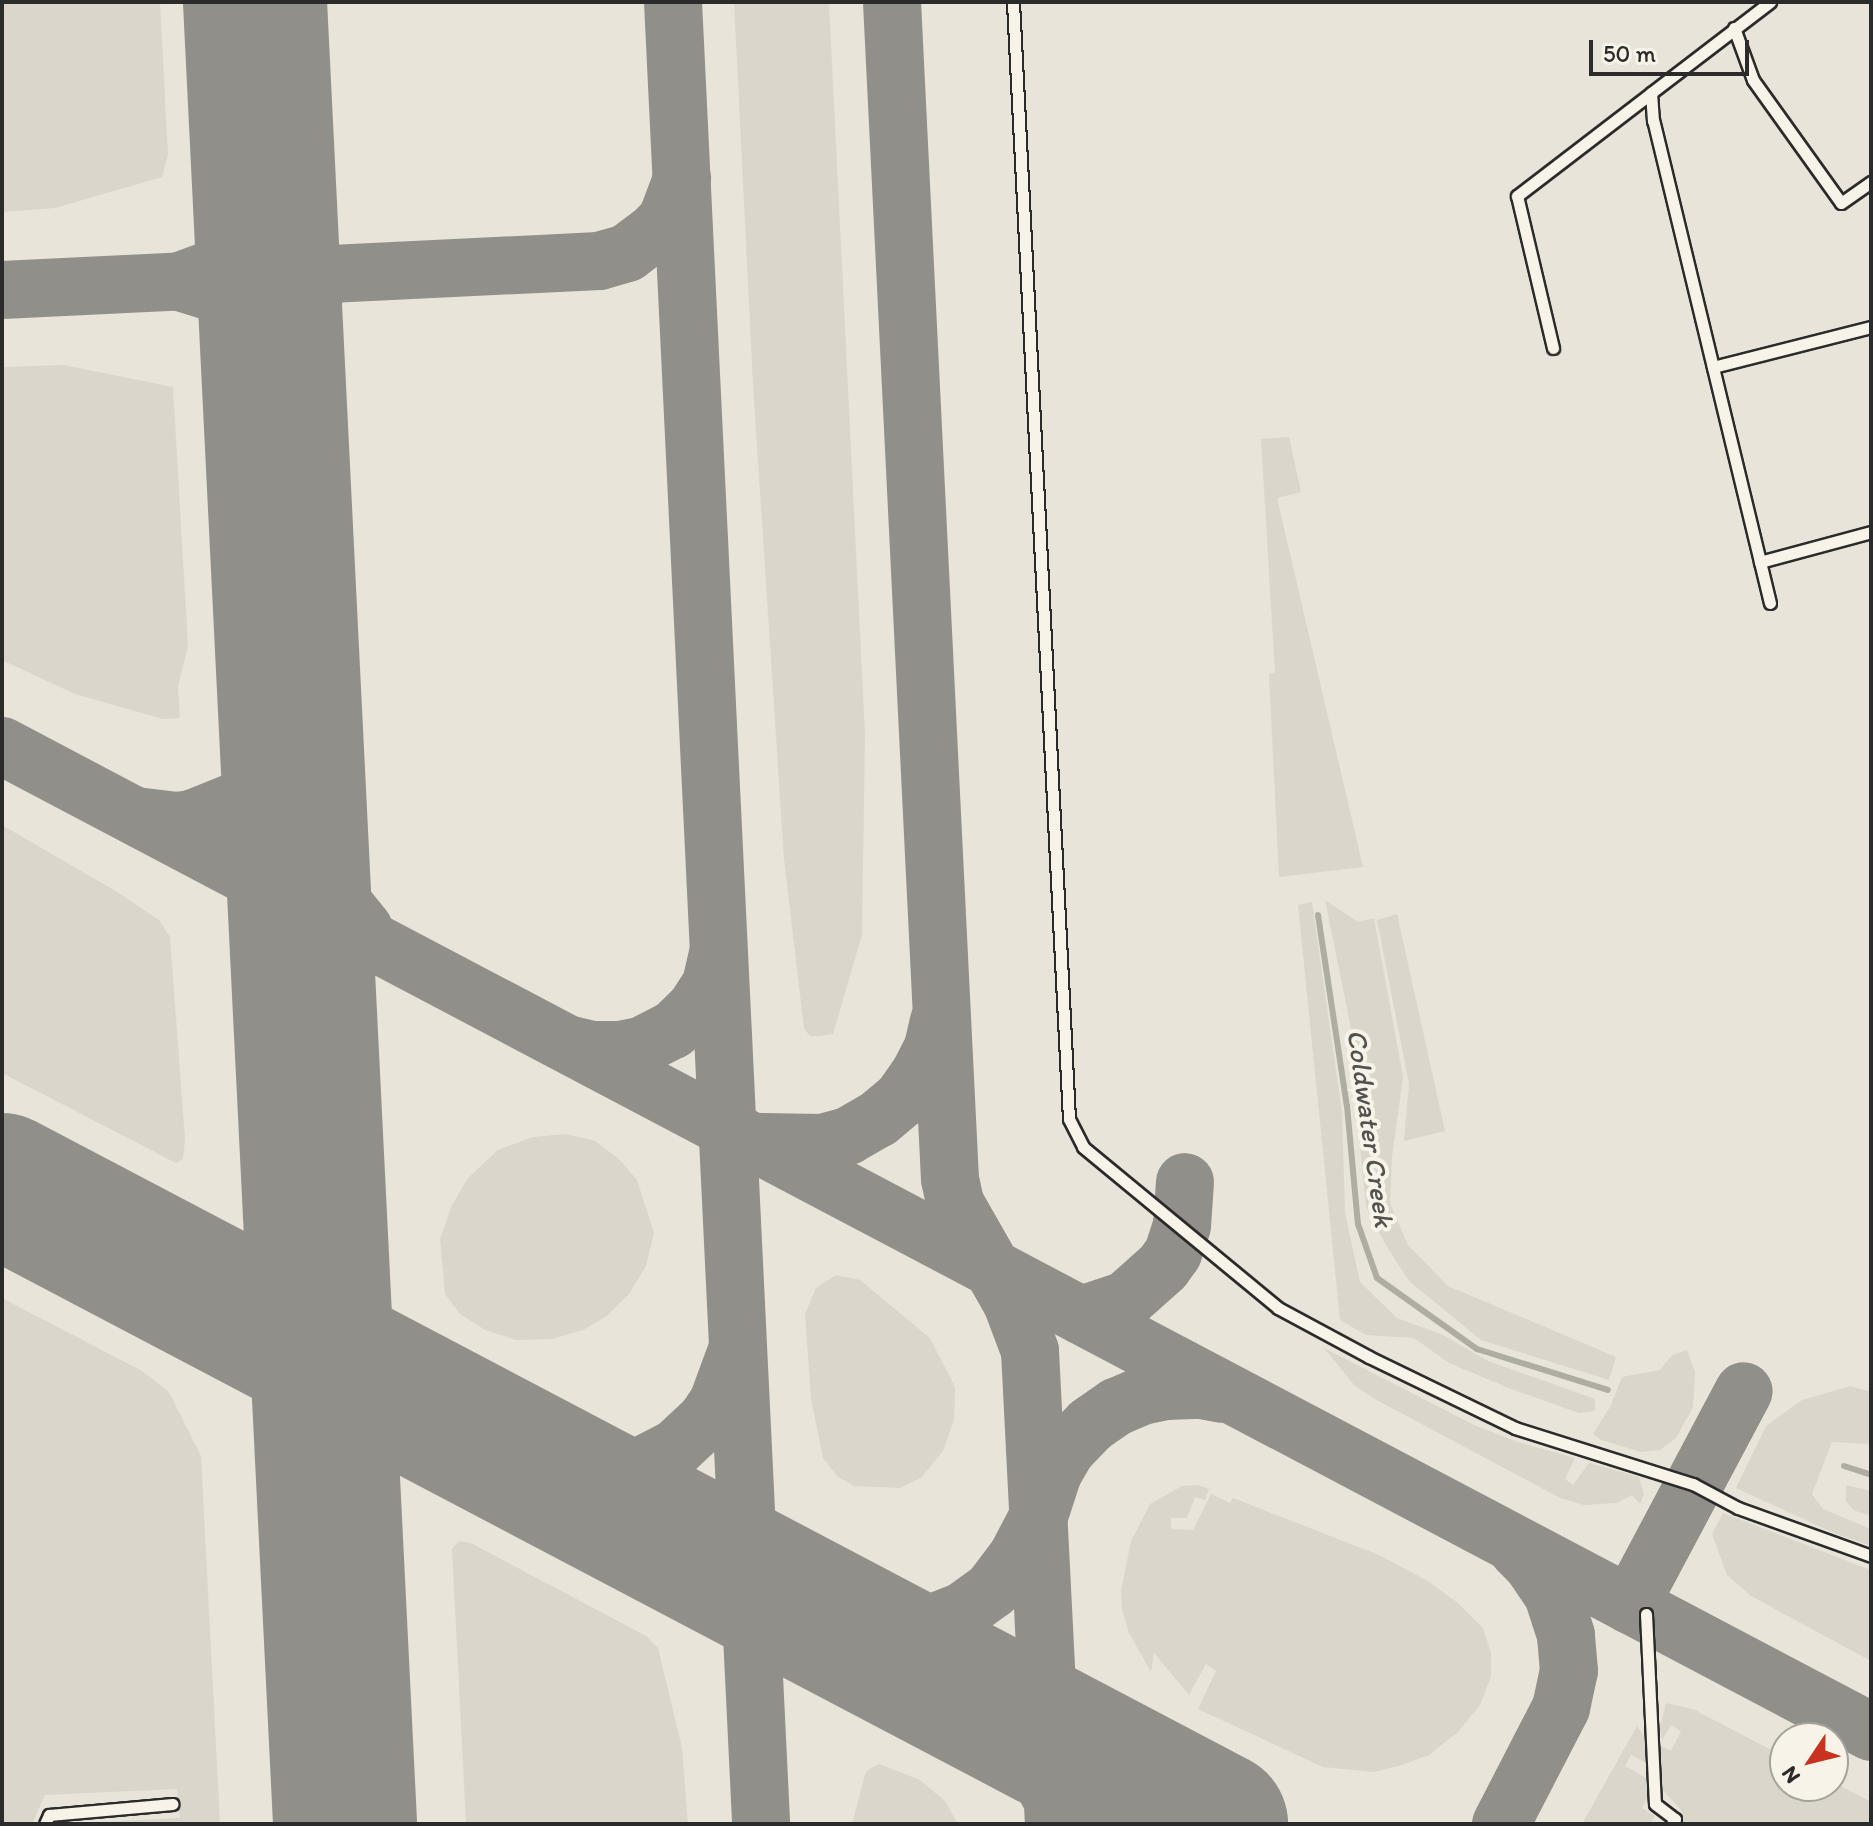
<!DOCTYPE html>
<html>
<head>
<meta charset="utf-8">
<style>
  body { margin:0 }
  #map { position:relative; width:1873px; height:1826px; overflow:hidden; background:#f7f3e8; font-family:Itim,sans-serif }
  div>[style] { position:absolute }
  .built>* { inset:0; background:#e8e4da }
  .green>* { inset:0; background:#dad6cc }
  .stream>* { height:6px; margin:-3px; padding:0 3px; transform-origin:3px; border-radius:3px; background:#afaca4 }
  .taxiway>* { height:58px; margin:-29px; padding:0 29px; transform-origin:29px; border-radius:29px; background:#918f8a }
  .runway>* { height:144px; margin:-72px; padding:0 72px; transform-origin:72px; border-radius:72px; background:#918f8a }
  .roads { filter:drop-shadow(2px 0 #2b2b2b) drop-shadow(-2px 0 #2b2b2b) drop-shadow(0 2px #2b2b2b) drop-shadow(0 -2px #2b2b2b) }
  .service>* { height:11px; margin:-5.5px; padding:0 5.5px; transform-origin:5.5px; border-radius:5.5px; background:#f7f3e8 }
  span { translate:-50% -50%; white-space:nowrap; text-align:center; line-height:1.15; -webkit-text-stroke:8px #f7f3e8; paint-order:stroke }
  .water-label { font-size:28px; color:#53524f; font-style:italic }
  .frame { position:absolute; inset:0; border:4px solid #2b2b2b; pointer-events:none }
  .north { position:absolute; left:1769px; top:1722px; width:80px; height:80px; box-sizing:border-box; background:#f7f3e8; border:2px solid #a5a39c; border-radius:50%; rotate:235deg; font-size:22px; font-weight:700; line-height:32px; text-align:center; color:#2b2b2b }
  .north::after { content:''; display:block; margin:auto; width:28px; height:36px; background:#c8321e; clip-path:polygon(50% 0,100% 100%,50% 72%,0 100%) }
  .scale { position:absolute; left:1589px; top:40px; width:160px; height:36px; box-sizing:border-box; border:4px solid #2b2b2b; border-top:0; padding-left:10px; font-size:24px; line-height:28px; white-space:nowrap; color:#2b2b2b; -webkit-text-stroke:6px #f7f3e8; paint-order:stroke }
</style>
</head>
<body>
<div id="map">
  <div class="built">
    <div style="clip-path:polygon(evenodd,2px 2px,1871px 2px,1871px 1824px,2px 1824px,2px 2px,1785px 1738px,1833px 1738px,1833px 1786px,1785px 1786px,1785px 1738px)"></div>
  </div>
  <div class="green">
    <div style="clip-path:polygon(2px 2px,160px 2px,168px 155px,162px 177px,55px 208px,2px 212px)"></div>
    <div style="clip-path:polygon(734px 2px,829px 2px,865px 734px,862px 935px,833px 1034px,819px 1036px,810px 1036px,804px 1029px,784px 859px,753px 384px)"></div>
    <div style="clip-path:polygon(64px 365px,173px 387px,188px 646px,178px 686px,180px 718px,163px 719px,75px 694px,2px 660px,2px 367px)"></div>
    <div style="clip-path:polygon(1289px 437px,1301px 492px,1277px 498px,1363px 867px,1279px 877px,1269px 674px,1275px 673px,1261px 439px)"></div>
    <div style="clip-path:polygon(2px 825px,119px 893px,159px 920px,170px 937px,185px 1139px,183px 1159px,176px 1163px,2px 1073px)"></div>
    <div style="clip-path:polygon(1325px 900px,1358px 922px,1374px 918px,1403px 1077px,1392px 1157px,1390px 1203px,1408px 1245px,1448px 1286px,1616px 1357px,1609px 1380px,1481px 1340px,1409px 1281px,1384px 1242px,1366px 1206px,1357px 1116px,1357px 1058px)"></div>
    <div style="clip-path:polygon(1312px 902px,1342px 1112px,1345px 1213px,1360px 1282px,1397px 1318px,1443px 1335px,1488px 1361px,1595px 1399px,1595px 1411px,1579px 1413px,1511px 1389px,1449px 1363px,1414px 1338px,1366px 1335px,1340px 1320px,1298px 905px)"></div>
    <div style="clip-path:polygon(1397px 914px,1445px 1131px,1404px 1141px,1409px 1084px,1377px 920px)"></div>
    <div style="clip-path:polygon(566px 1134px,595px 1141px,619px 1159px,637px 1180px,654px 1233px,646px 1266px,629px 1294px,607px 1316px,583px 1330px,552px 1339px,516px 1340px,485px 1330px,460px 1314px,445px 1294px,440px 1239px,452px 1205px,468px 1178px,498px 1150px,533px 1137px)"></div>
    <div style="clip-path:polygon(836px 1275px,860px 1280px,930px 1338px,955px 1387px,954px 1420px,943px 1451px,921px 1478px,900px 1488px,854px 1486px,838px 1477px,823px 1458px,811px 1399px,805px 1314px,816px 1288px)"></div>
    <div style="clip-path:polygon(2px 1298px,142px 1371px,169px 1392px,201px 1456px,220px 1824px,61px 1824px,180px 1818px,177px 1789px,45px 1795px,32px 1824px,2px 1824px)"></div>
    <div style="clip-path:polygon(1324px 1348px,1474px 1425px,1518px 1442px,1575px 1458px,1565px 1479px,1573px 1485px,1589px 1463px,1639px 1477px,1644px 1494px,1640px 1504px,1632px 1495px,1617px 1503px,1584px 1505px,1560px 1498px,1373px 1398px,1355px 1386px)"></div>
    <div style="clip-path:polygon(1687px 1350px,1695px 1372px,1693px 1407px,1676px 1438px,1660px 1450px,1641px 1452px,1601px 1440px,1593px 1434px,1610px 1407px,1622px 1377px,1660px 1370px,1672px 1355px)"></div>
    <div style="clip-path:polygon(1851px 1386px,1871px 1392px,1871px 1444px,1832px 1442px,1812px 1494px,1823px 1509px,1871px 1529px,1871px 1546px,1834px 1533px,1736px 1488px,1766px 1426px,1802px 1400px)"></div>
    <div style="clip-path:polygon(1198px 1485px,1209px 1489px,1205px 1500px,1195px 1497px,1187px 1518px,1171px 1518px,1171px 1529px,1193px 1530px,1211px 1494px,1230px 1503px,1233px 1498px,1379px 1555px,1428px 1581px,1458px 1603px,1483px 1628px,1491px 1653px,1491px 1677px,1480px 1705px,1458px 1732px,1429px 1755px,1402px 1765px,1374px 1772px,1323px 1767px,1198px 1709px,1216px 1671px,1206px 1664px,1189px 1695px,1154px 1653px,1151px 1672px,1129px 1633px,1122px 1610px,1121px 1591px,1131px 1541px,1150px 1504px,1182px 1486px)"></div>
    <div style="clip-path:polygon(1846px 1485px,1871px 1491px,1871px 1516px,1853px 1510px,1846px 1501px)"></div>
    <div style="clip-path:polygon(1723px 1513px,1871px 1570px,1871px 1661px,1751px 1596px,1727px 1575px,1712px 1534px)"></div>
    <div style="clip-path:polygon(459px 1541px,471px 1543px,646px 1636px,658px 1648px,682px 1748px,688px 1824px,466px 1824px,452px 1549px)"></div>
    <div style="clip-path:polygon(1666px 1703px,1693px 1709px,1785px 1757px,1785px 1786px,1833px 1786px,1833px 1782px,1871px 1802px,1871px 1824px,1680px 1824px,1683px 1817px,1681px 1810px,1661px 1788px,1659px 1745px,1671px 1751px,1681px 1731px,1671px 1725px,1662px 1741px,1660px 1727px)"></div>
    <div style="clip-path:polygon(1637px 1726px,1645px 1738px,1648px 1764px,1631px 1755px,1625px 1766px,1648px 1779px,1650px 1791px,1642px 1808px,1655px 1816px,1650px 1824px,1582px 1824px)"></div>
    <div style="clip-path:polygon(879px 1764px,920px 1780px,945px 1801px,958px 1824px,852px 1824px,866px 1771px)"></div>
  </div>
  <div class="stream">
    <div style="left:1318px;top:915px;width:193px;rotate:81.4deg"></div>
    <div style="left:1347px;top:1106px;width:119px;rotate:84.7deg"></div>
    <div style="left:1358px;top:1224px;width:57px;rotate:70.6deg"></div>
    <div style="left:1377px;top:1278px;width:123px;rotate:35.4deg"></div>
    <div style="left:1477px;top:1349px;width:137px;rotate:17.4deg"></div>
    <div style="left:1844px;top:1466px;width:28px;rotate:18deg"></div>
  </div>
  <div class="taxiway">
    <div style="left:673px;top:2px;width:1824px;rotate:87.23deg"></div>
    <div style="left:892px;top:2px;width:1178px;rotate:87.18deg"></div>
    <div style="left:950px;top:1179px;width:25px;rotate:78deg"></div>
    <div style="left:955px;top:1203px;width:115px;rotate:60.3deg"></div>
    <div style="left:1012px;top:1303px;width:51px;rotate:69.4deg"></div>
    <div style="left:1030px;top:1351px;width:474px;rotate:87.1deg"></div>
    <div style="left:180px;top:281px;width:37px;rotate:-20deg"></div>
    <div style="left:215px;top:268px;width:30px;rotate:-44deg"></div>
    <div style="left:237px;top:247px;width:36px;rotate:-58deg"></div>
    <div style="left:256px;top:216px;width:33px;rotate:-76deg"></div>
    <div style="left:183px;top:283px;width:39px;rotate:17deg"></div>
    <div style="left:220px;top:294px;width:34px;rotate:38deg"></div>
    <div style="left:247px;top:315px;width:38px;rotate:61deg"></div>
    <div style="left:265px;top:348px;width:37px;rotate:74deg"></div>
    <div style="left:2px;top:290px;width:598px;rotate:-2.78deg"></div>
    <div style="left:599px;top:261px;width:29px;rotate:-16deg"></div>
    <div style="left:627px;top:253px;width:35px;rotate:-37deg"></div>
    <div style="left:655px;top:232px;width:18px;rotate:-47deg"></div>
    <div style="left:667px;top:219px;width:43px;rotate:-69.4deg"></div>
    <div style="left:2px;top:746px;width:2113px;rotate:27.81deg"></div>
    <div style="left:297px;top:810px;width:70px;rotate:70deg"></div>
    <div style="left:321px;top:876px;width:68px;rotate:50.9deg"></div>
    <div style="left:136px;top:816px;width:41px;rotate:7deg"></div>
    <div style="left:177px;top:821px;width:15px;rotate:-8deg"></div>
    <div style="left:192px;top:819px;width:51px;rotate:-22deg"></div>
    <div style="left:239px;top:800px;width:36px;rotate:-46deg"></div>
    <div style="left:264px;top:774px;width:25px;rotate:-58deg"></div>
    <div style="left:277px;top:753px;width:60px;rotate:-77.6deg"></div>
    <div style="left:571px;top:1045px;width:23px;rotate:13deg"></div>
    <div style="left:593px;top:1050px;width:27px"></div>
    <div style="left:620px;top:1050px;width:21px;rotate:-11deg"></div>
    <div style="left:641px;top:1046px;width:36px;rotate:-27deg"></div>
    <div style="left:673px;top:1030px;width:30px;rotate:-44deg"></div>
    <div style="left:695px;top:1009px;width:30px;rotate:-57deg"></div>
    <div style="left:711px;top:984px;width:32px;rotate:-77deg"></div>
    <div style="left:759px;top:1142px;width:63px;rotate:0.9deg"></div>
    <div style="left:822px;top:1143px;width:27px;rotate:-15deg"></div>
    <div style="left:848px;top:1136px;width:34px;rotate:-30deg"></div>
    <div style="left:878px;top:1119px;width:31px;rotate:-40deg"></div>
    <div style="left:902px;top:1099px;width:29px;rotate:-55deg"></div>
    <div style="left:919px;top:1075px;width:31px;rotate:-63deg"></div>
    <div style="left:933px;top:1047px;width:26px;rotate:-77deg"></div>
    <div style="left:1081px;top:1315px;width:47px;rotate:-18.4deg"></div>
    <div style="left:1126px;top:1300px;width:50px;rotate:-41.7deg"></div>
    <div style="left:1163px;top:1267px;width:17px;rotate:-54deg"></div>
    <div style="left:1173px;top:1253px;width:28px;rotate:-72deg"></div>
    <div style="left:1182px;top:1226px;width:44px;rotate:-86.1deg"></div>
    <div style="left:543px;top:1472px;width:76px"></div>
    <div style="left:619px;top:1472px;width:21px;rotate:-14deg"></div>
    <div style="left:639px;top:1467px;width:42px;rotate:-27.2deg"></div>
    <div style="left:676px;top:1448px;width:41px;rotate:-43deg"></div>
    <div style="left:706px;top:1420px;width:22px;rotate:-56deg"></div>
    <div style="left:718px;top:1402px;width:52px;rotate:-69.8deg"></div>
    <div style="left:1041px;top:1510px;width:39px;rotate:-72deg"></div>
    <div style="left:1053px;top:1473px;width:28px;rotate:-60deg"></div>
    <div style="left:1067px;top:1449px;width:33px;rotate:-46deg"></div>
    <div style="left:1090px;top:1425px;width:32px;rotate:-35deg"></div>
    <div style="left:1116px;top:1407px;width:28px;rotate:-23deg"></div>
    <div style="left:1142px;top:1396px;width:24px;rotate:-12deg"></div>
    <div style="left:1165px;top:1391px;width:36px;rotate:-2deg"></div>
    <div style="left:1201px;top:1390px;width:22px;rotate:10deg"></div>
    <div style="left:673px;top:1540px;width:69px;rotate:38.5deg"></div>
    <div style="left:727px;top:1583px;width:23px;rotate:56deg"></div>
    <div style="left:740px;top:1602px;width:32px;rotate:70deg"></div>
    <div style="left:750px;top:1580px;width:115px;rotate:23.7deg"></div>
    <div style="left:855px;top:1626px;width:48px;rotate:4.8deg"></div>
    <div style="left:903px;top:1630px;width:22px;rotate:-10deg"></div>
    <div style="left:925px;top:1626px;width:41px;rotate:-21.5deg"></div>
    <div style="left:963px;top:1611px;width:36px;rotate:-36deg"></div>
    <div style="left:992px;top:1590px;width:41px;rotate:-52.9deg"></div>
    <div style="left:1017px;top:1557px;width:47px;rotate:-62.4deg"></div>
    <div style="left:1630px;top:1605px;width:242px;rotate:-62deg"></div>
    <div style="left:1049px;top:1683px;width:27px;rotate:68deg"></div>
    <div style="left:1059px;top:1708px;width:36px;rotate:58deg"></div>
    <div style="left:1078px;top:1738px;width:55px;rotate:40.6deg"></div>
    <div style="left:963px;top:1692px;width:38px;rotate:35deg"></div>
    <div style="left:994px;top:1714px;width:46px;rotate:45.9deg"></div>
    <div style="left:1026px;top:1747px;width:52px;rotate:63.9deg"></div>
    <div style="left:1501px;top:1824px;width:131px;rotate:-62.7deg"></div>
    <div style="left:1561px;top:1708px;width:38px;rotate:-78deg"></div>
    <div style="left:1569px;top:1671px;width:36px;rotate:-95deg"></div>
    <div style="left:1566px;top:1635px;width:42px;rotate:-108deg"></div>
    <div style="left:1553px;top:1595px;width:37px;rotate:-124deg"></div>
    <div style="left:1532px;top:1564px;width:20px;rotate:-135deg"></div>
  </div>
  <div class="runway">
    <div style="left:255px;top:2px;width:1824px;rotate:87.17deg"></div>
    <div style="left:2px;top:1185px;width:1372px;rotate:27.76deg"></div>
  </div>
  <div class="roads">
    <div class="service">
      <div style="left:1013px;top:2px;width:1118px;rotate:87.13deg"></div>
      <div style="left:1069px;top:1119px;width:31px;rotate:63deg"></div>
      <div style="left:1083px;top:1147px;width:253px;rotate:39.5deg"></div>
      <div style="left:1278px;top:1308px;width:103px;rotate:28.3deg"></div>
      <div style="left:1369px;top:1357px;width:162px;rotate:25.9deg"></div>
      <div style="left:1515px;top:1428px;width:187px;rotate:17.5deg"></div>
      <div style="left:1693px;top:1484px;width:51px;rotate:28.1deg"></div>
      <div style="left:1738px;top:1508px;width:141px;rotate:19.8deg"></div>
      <div style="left:1734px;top:28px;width:55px;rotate:69.9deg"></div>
      <div style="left:1753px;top:80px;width:151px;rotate:54.4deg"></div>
      <div style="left:1841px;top:203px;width:37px;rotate:-35deg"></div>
      <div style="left:1553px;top:348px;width:156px;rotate:-103.3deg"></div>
      <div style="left:1517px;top:196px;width:169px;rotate:-37.5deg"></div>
      <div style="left:1713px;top:367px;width:163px;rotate:-14.2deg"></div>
      <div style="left:1760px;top:562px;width:115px;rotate:-15.1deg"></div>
      <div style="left:1770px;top:603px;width:496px;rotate:-103.6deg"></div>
      <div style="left:1653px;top:121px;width:28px;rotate:-94deg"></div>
      <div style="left:1651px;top:93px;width:150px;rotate:-37.4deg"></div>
      <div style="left:1646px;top:1614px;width:190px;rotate:87.3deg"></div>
      <div style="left:1655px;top:1804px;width:25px;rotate:37deg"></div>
      <div style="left:1675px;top:1819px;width:6px;rotate:121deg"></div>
      <div style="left:45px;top:1824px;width:10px;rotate:-66deg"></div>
      <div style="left:49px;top:1815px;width:124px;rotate:-5.1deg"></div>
    </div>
  </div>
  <div class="water-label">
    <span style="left:1371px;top:1128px;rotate:82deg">Coldwater Creek</span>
  </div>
  <div class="frame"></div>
  <div class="north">N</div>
  <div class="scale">50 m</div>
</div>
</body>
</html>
